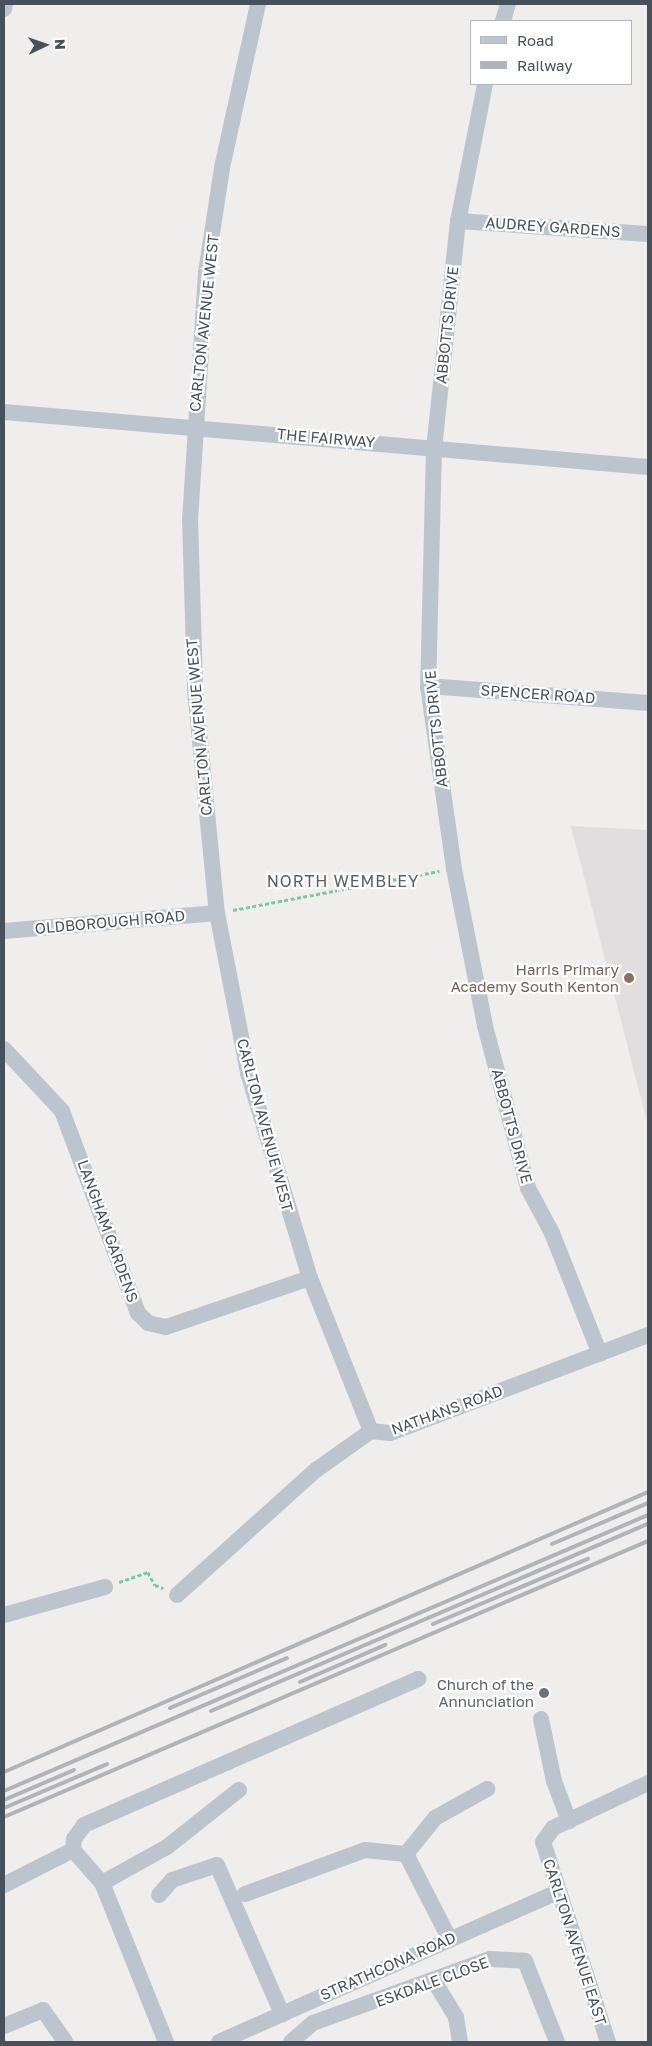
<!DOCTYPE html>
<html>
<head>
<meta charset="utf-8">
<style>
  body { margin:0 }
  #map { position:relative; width:652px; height:2046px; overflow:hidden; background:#f0eded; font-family:"Golos Text",sans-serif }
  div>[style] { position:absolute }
  .education>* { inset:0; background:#e1dedf }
  .path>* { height:2.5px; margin-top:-1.25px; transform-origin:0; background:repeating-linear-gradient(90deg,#74cca1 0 4px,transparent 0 6.5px) }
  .minor>* { height:16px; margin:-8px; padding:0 8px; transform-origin:8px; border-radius:8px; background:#bcc5cd }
  .rail>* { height:4px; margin:-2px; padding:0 2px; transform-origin:2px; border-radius:2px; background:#b0b3b8 }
  .dots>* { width:14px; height:14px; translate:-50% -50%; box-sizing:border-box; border:2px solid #fff; border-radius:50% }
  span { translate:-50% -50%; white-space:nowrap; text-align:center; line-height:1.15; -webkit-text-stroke:4.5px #fff; paint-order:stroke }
  .street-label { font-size:15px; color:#46515b }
  .education-label { font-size:15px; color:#785e54 }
  .right { translate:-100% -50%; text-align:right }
  .worship-label { font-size:15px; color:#5b616d }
  .neighbourhood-label { font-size:16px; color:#5a5e62; letter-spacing:1px }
  .frame { position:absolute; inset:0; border:5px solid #46515b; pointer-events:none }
  .legend { position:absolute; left:470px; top:20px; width:162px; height:65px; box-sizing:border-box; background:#fff; border:1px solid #b5b9bd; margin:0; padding:6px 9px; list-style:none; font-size:15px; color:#46515b }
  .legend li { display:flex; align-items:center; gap:10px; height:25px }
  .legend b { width:25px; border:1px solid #b5b9bd }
  .north { position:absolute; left:20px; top:20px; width:50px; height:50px; -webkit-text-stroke:4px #fff; paint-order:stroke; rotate:87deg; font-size:14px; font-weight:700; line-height:20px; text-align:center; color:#46515b }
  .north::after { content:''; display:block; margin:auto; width:18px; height:22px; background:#46515b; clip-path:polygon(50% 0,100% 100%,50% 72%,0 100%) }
</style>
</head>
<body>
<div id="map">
  <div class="education">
    <div style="clip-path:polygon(571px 826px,648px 830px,648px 1126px)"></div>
  </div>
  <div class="path">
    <div style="left:233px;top:910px;width:210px;rotate:-10.7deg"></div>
    <div style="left:119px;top:1582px;width:31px;rotate:-19deg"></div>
    <div style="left:148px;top:1572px;width:15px;rotate:62deg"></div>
    <div style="left:155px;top:1585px;width:9px;rotate:21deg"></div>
  </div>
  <div class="minor">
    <div style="left:258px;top:4px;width:168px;rotate:102.4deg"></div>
    <div style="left:222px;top:168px;width:106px;rotate:98.7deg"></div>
    <div style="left:206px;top:273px;width:246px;rotate:93.7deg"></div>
    <div style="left:190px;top:518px;width:172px;rotate:88.3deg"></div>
    <div style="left:195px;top:690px;width:224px;rotate:84.4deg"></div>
    <div style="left:217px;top:913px;width:163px;rotate:79deg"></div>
    <div style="left:248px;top:1073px;width:214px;rotate:73.2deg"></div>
    <div style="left:310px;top:1278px;width:165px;rotate:68.3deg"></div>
    <div style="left:4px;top:9px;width:5px;rotate:-79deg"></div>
    <div style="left:503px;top:21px;width:18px;rotate:-74deg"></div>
    <div style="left:485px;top:84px;width:140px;rotate:101.1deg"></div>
    <div style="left:458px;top:221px;width:228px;rotate:96deg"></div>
    <div style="left:434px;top:448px;width:238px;rotate:91.4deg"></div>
    <div style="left:428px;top:686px;width:185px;rotate:81.9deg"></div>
    <div style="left:454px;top:869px;width:160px;rotate:78.8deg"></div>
    <div style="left:485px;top:1026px;width:168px;rotate:75.1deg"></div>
    <div style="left:528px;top:1188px;width:51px;rotate:61.9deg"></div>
    <div style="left:552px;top:1233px;width:130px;rotate:68.4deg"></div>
    <div style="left:458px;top:221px;width:190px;rotate:3.9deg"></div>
    <div style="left:4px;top:412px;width:646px;rotate:4.88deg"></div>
    <div style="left:428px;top:686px;width:221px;rotate:4.4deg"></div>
    <div style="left:4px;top:931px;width:214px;rotate:-4.8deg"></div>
    <div style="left:4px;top:1049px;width:85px;rotate:46.9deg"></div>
    <div style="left:62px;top:1111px;width:216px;rotate:69.4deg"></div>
    <div style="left:138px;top:1313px;width:14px;rotate:45deg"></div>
    <div style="left:148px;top:1323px;width:18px;rotate:13deg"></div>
    <div style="left:166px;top:1327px;width:152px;rotate:-18.8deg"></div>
    <div style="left:177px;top:1595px;width:187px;rotate:-42deg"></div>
    <div style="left:316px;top:1470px;width:67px;rotate:-35.3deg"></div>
    <div style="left:371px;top:1431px;width:19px;rotate:6deg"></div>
    <div style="left:390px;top:1433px;width:276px;rotate:-20.8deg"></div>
    <div style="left:4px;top:1615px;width:105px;rotate:-15.5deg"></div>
    <div style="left:541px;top:1719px;width:63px;rotate:78.2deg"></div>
    <div style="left:554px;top:1781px;width:43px;rotate:69.4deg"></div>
    <div style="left:73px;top:1850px;width:11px;rotate:-85deg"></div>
    <div style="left:74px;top:1839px;width:17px;rotate:-54deg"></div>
    <div style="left:84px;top:1825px;width:365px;rotate:-23.6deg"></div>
    <div style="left:406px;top:1854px;width:46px;rotate:-51.1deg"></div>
    <div style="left:435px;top:1818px;width:60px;rotate:-29.1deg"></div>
    <div style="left:4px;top:1885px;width:77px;rotate:-26.9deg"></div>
    <div style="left:73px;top:1850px;width:44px;rotate:48.7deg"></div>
    <div style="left:245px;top:1894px;width:128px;rotate:-20.1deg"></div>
    <div style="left:365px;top:1850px;width:41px;rotate:5.6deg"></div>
    <div style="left:406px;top:1854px;width:94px;rotate:62.9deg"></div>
    <div style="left:159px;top:1895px;width:20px;rotate:-49deg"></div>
    <div style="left:172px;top:1880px;width:47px;rotate:-18.4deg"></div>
    <div style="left:217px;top:1865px;width:163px;rotate:66.4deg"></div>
    <div style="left:434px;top:1981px;width:42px;rotate:58.6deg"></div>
    <div style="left:456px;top:2017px;width:25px;rotate:81deg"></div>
    <div style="left:4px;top:2026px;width:42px;rotate:-22.3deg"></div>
    <div style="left:43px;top:2010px;width:39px;rotate:55deg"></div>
    <div style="left:166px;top:2042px;width:171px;rotate:-111.9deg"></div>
    <div style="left:102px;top:1883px;width:74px;rotate:-29deg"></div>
    <div style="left:167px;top:1847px;width:92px;rotate:-38.4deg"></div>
    <div style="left:219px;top:2042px;width:371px;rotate:-23.9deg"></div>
    <div style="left:291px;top:2042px;width:29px;rotate:-41deg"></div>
    <div style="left:313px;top:2023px;width:188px;rotate:-19.9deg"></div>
    <div style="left:490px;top:1959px;width:35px;rotate:3deg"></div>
    <div style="left:525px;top:1961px;width:87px;rotate:68.4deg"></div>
    <div style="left:608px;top:2042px;width:210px;rotate:-108deg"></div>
    <div style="left:543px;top:1842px;width:17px;rotate:-54deg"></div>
    <div style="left:553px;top:1828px;width:105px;rotate:-25.3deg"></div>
  </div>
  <div class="rail">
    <div style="left:552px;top:1544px;width:104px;rotate:-23.1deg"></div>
    <div style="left:433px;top:1624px;width:168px;rotate:-22.8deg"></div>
    <div style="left:300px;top:1682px;width:93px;rotate:-23.5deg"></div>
    <div style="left:170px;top:1708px;width:127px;rotate:-23.1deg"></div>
    <div style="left:211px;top:1711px;width:475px;rotate:-23.2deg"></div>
    <div style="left:4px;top:1772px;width:702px;rotate:-23.5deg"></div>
    <div style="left:4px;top:1791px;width:701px;rotate:-23.2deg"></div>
    <div style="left:4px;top:1800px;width:76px;rotate:-23.2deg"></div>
    <div style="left:4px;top:1808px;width:112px;rotate:-23.1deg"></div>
    <div style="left:4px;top:1817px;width:701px;rotate:-23.2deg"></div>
  </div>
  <div class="dots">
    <div style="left:629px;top:978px;background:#8d6e63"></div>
    <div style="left:544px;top:1693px;background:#6b7280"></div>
  </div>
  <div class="street-label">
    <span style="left:553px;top:227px;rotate:4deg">AUDREY GARDENS</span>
    <span style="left:204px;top:323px;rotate:-84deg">CARLTON AVENUE WEST</span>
    <span style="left:447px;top:325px;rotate:-84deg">ABBOTTS DRIVE</span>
    <span style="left:326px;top:438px;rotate:5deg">THE FAIRWAY</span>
    <span style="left:538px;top:694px;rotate:4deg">SPENCER ROAD</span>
    <span style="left:199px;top:727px;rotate:-95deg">CARLTON AVENUE WEST</span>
    <span style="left:436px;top:729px;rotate:-96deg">ABBOTTS DRIVE</span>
    <span style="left:110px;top:922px;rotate:-5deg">OLDBOROUGH ROAD</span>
    <span style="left:265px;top:1125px;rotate:75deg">CARLTON AVENUE WEST</span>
    <span style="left:512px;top:1126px;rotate:75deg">ABBOTTS DRIVE</span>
    <span style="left:108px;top:1231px;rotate:70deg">LANGHAM GARDENS</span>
    <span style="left:447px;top:1410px;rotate:-20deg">NATHANS ROAD</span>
    <span style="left:575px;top:1942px;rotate:72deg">CARLTON AVENUE EAST</span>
    <span style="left:388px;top:1966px;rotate:-24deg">STRATHCONA ROAD</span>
    <span style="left:432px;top:1982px;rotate:-20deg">ESKDALE CLOSE</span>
  </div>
  <div class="education-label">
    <span class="right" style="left:619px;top:978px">Harris Primary<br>Academy South Kenton</span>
  </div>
  <div class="worship-label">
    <span class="right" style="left:534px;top:1693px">Church of the<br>Annunciation</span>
  </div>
  <div class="neighbourhood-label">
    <span style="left:343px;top:881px">NORTH WEMBLEY</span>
  </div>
  <div class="frame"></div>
  <ul class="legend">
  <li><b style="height:6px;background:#bcc5cd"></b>Road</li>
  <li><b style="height:6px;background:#b0b3b8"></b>Railway</li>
  </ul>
  <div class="north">N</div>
</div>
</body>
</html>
